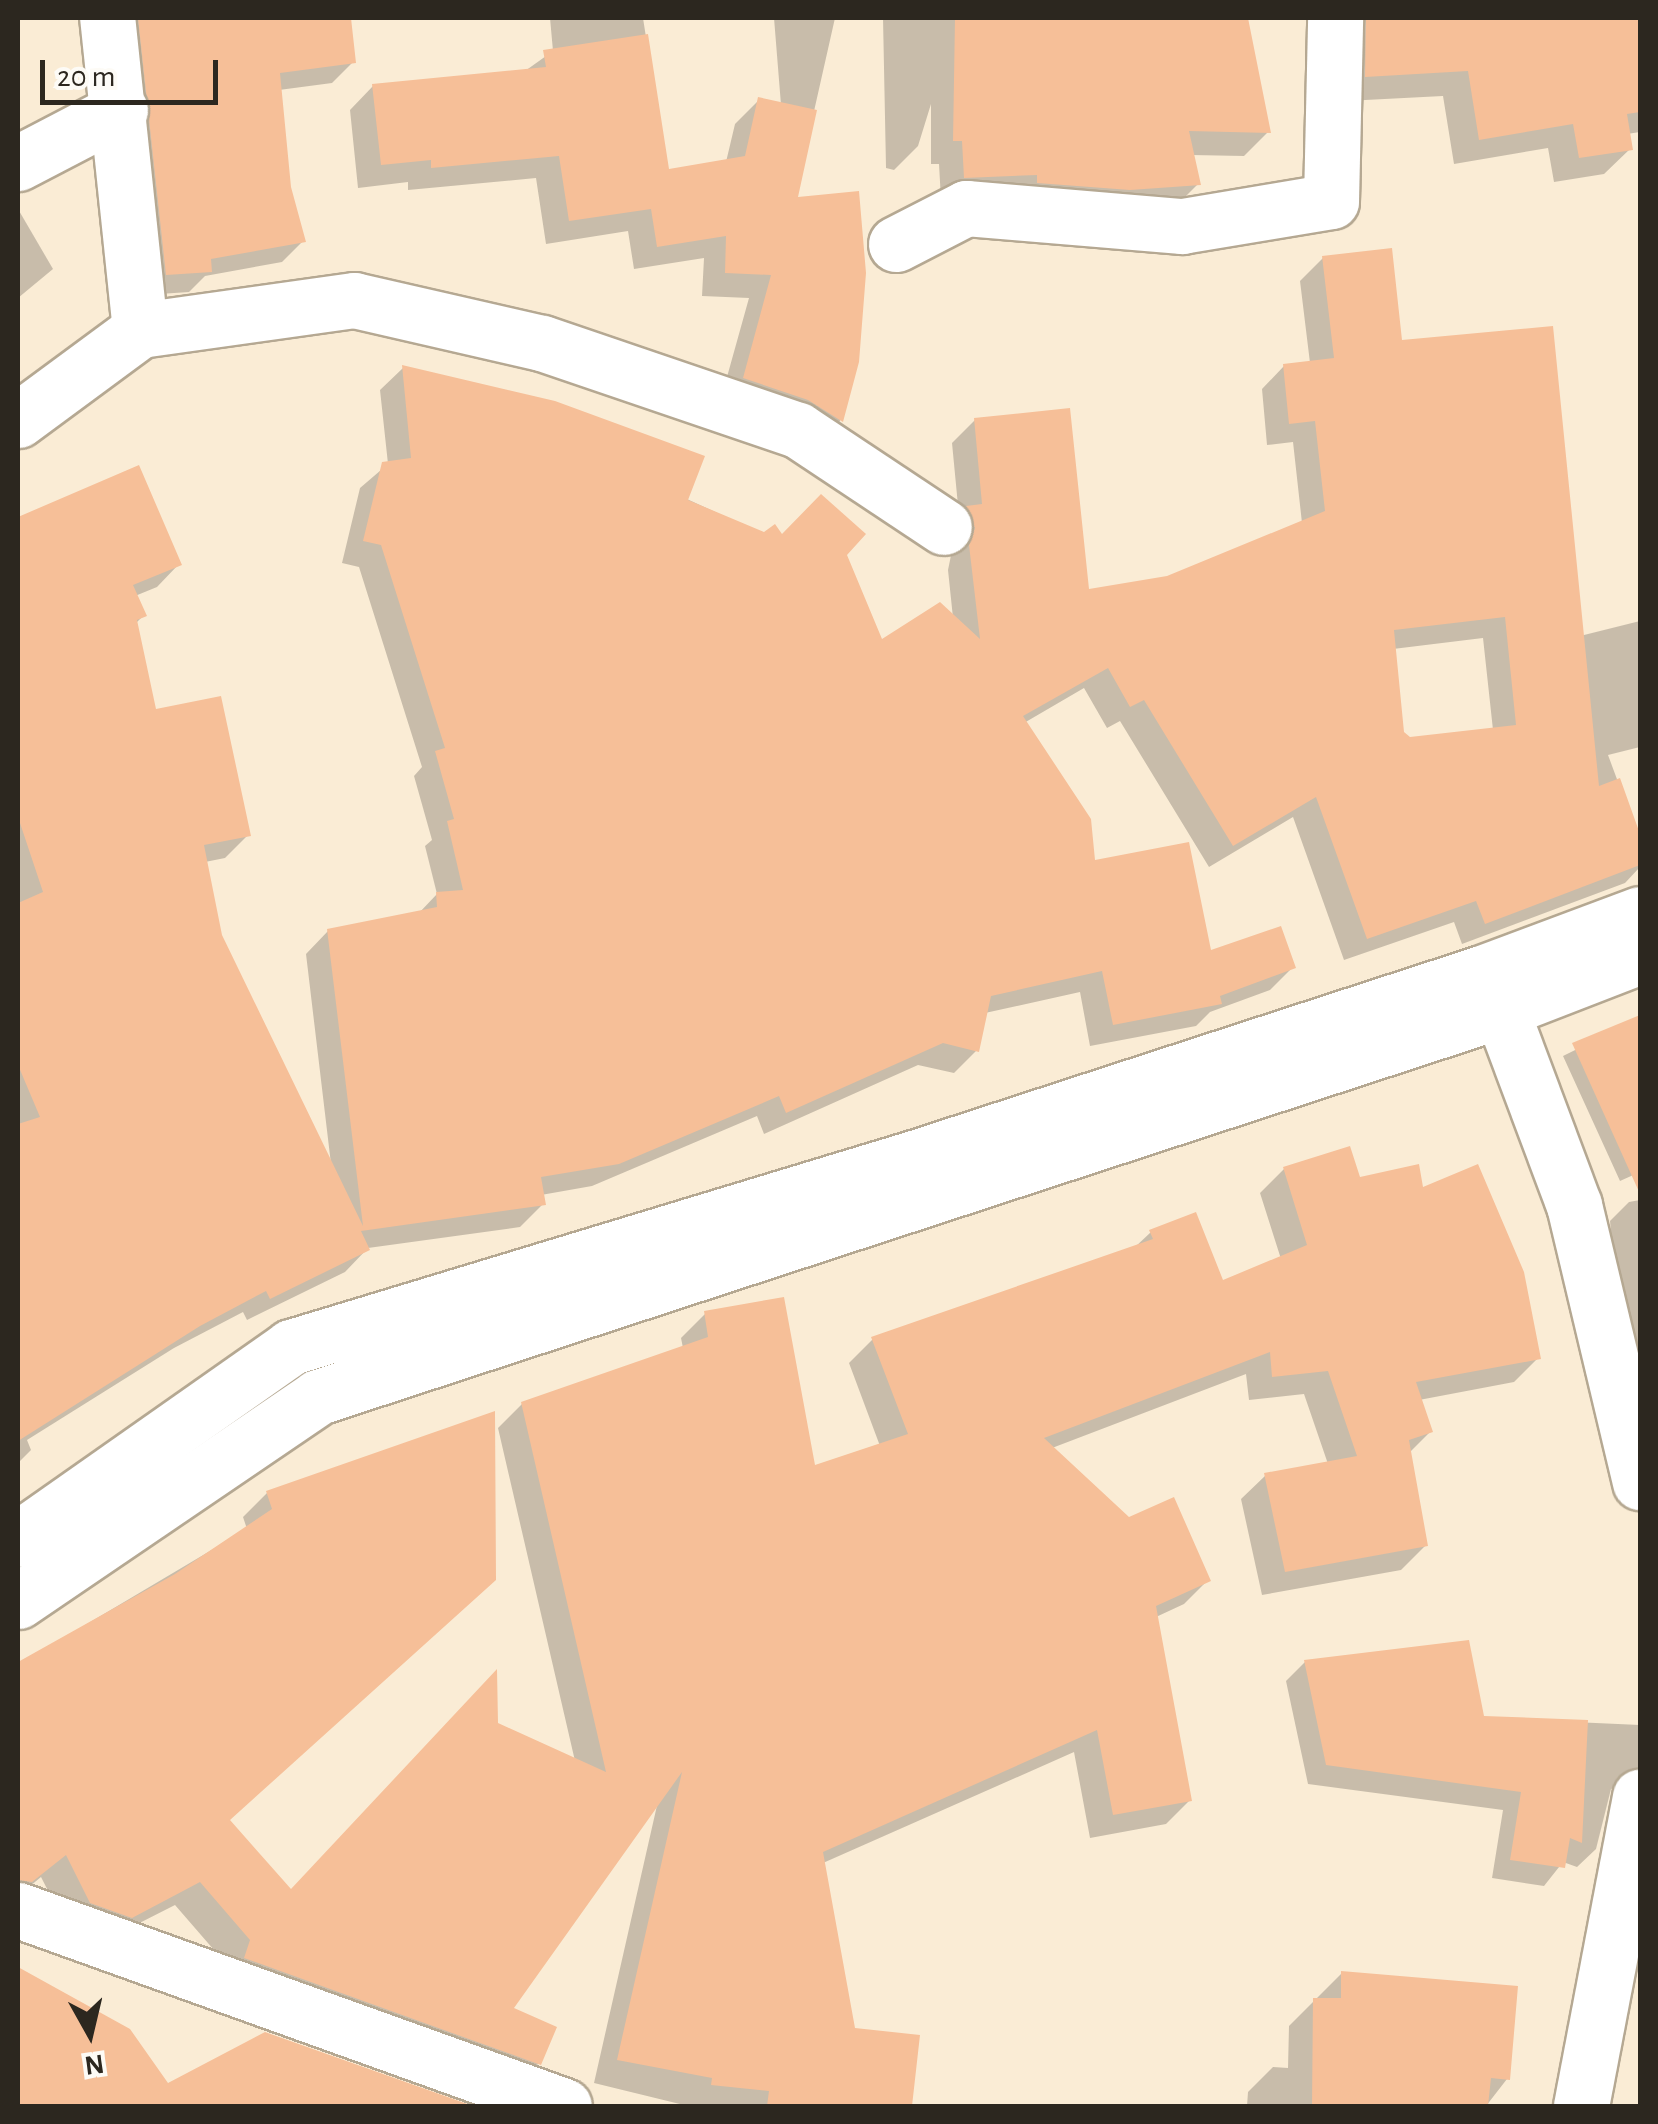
<!DOCTYPE html>
<html>
<head>
<meta charset="utf-8">
<style>
  body { margin:0 }
  #map { position:relative; width:1658px; height:2124px; overflow:hidden; background:#faecd5; font-family:"Alegreya Sans",sans-serif }
  div>[style] { position:absolute }
  .shadow>* { inset:0; background:#0003 }
  .building>* { inset:0; background:#f6bf98 }
  .roads { filter:drop-shadow(2px 0 #b5a892) drop-shadow(-2px 0 #b5a892) drop-shadow(0 2px #b5a892) drop-shadow(0 -2px #b5a892) }
  .minor>* { height:55px; margin:-27.5px; padding:0 27.5px; transform-origin:27.5px; border-radius:27.5px; background:#fff }
  .tertiary>* { height:55px; margin:-27.5px; padding:0 27.5px; transform-origin:27.5px; border-radius:27.5px; background:#fff }
  span { translate:-50% -50%; white-space:nowrap; text-align:center; line-height:1.15; -webkit-text-stroke:8px #fdfbf6; paint-order:stroke }
  .frame { position:absolute; inset:0; border:20px solid #2c271f; pointer-events:none }
  .north { position:absolute; left:40px; top:1984px; width:100px; height:100px; -webkit-text-stroke:8px #fdfbf6; paint-order:stroke; rotate:172deg; font-size:28px; font-weight:700; line-height:40px; text-align:center; color:#2c271f }
  .north::after { content:''; display:block; margin:auto; width:35px; height:45px; background:#2c271f; clip-path:polygon(50% 0,100% 100%,50% 72%,0 100%) }
  .scale { position:absolute; left:40px; top:60px; width:178px; height:45px; box-sizing:border-box; border:5px solid #2c271f; border-top:0; padding-left:12px; font-size:30px; line-height:35px; white-space:nowrap; color:#2c271f; -webkit-text-stroke:8px #fdfbf6; paint-order:stroke }
</style>
</head>
<body>
<div id="map">
  <div class="shadow">
    <div style="clip-path:polygon(108px 18px,348px 18px,353px 62px,332px 83px,279px 90px,289px 187px,303px 241px,282px 262px,205px 276px,189px 292px,145px 295px)"></div>
    <div style="clip-path:polygon(550px 18px,643px 18px,667px 172px,726px 162px,735px 124px,759px 100px,781px 105px,774px 18px,835px 18px,794px 200px,857px 363px,840px 421px,817px 444px,720px 402px,749px 298px,702px 296px,704px 258px,634px 269px,628px 231px,546px 244px,536px 178px,408px 190px,408px 182px,358px 188px,350px 110px,373px 86px,525px 71px,553px 51px)"></div>
    <div style="clip-path:polygon(883px 18px,1245px 18px,1268px 132px,1244px 156px,1191px 155px,1198px 184px,1174px 208px,941px 200px,939px 164px,931px 164px,931px 104px,918px 146px,894px 170px,886px 168px)"></div>
    <div style="clip-path:polygon(1339px 18px,1640px 18px,1640px 132px,1627px 134px,1630px 149px,1604px 174px,1554px 182px,1548px 148px,1454px 164px,1443px 96px,1346px 101px)"></div>
    <div style="clip-path:polygon(18px 209px,53px 269px,18px 298px)"></div>
    <div style="clip-path:polygon(evenodd,1323px 258px,1400px 343px,1580px 636px,1640px 621px,1640px 747px,1608px 755px,1640px 841px,1640px 867px,1625px 883px,1462px 944px,1454px 922px,1344px 960px,1293px 817px,1209px 867px,1120px 721px,1107px 728px,1084px 688px,1024px 723px,1093px 863px,1209px 954px,1293px 967px,1270px 990px,1210px 1012px,1196px 1026px,1090px 1046px,1080px 992px,985px 1013px,976px 1051px,954px 1073px,918px 1065px,764px 1134px,757px 1116px,592px 1186px,541px 1195px,543px 1204px,520px 1227px,368px 1248px,345px 1272px,247px 1320px,243px 1312px,174px 1348px,27px 1440px,31px 1450px,18px 1463px,18px 517px,36px 512px,179px 564px,157px 587px,135px 596px,144px 615px,135px 624px,154px 712px,248px 835px,225px 858px,205px 862px,220px 936px,331px 1164px,306px 954px,328px 931px,418px 914px,437px 894px,425px 846px,432px 840px,414px 776px,422px 767px,359px 567px,342px 563px,360px 488px,388px 464px,380px 390px,403px 368px,765px 535px,844px 555px,881px 643px,953px 618px,948px 570px,959px 516px,952px 443px,975px 420px,1087px 592px,1168px 579px,1302px 523px,1293px 442px,1267px 445px,1262px 389px,1284px 366px,1310px 363px,1300px 281px,1323px 258px,1483px 638px,1493px 730px,1409px 740px,1401px 733px,1393px 649px,1483px 638px)"></div>
    <div style="clip-path:polygon(1640px 1018px,1640px 1067px,1630px 1072px,1640px 1096px,1640px 1172px,1620px 1181px,1563px 1056px)"></div>
    <div style="clip-path:polygon(1284px 1169px,1422px 1190px,1538px 1358px,1514px 1382px,1419px 1400px,1430px 1432px,1409px 1453px,1425px 1546px,1401px 1570px,1262px 1595px,1241px 1499px,1266px 1475px,1328px 1464px,1304px 1394px,1249px 1400px,1246px 1374px,1052px 1448px,1129px 1520px,1208px 1580px,1184px 1604px,1156px 1617px,1190px 1800px,1166px 1824px,1090px 1838px,1074px 1752px,823px 1863px,853px 2030px,917px 2037px,909px 2106px,688px 2106px,594px 2083px,658px 1801px,510px 2010px,539px 2063px,515px 2087px,227px 1965px,175px 1905px,106px 1940px,66px 1926px,41px 1877px,18px 1896px,18px 1665px,247px 1529px,243px 1517px,267px 1493px,492px 1415px,228px 1821px,290px 1892px,496px 1725px,575px 1761px,498px 1428px,522px 1404px,683px 1348px,681px 1338px,705px 1314px,813px 1468px,880px 1446px,849px 1363px,873px 1339px,1134px 1248px,1151px 1232px,1221px 1283px,1281px 1259px,1260px 1193px)"></div>
    <div style="clip-path:polygon(1640px 1200px,1640px 1376px,1618px 1302px,1610px 1221px,1629px 1202px)"></div>
    <div style="clip-path:polygon(1305px 1662px,1482px 1718px,1640px 1725px,1640px 1791px,1625px 1784px,1611px 1789px,1596px 1849px,1577px 1867px,1563px 1862px,1544px 1886px,1492px 1878px,1503px 1810px,1308px 1784px,1286px 1681px)"></div>
    <div style="clip-path:polygon(18px 1970px,129px 2031px,167px 2086px,265px 2035px,465px 2106px,18px 2106px,18px 2094px,52px 2092px,18px 2074px)"></div>
    <div style="clip-path:polygon(1342px 1973px,1507px 2079px,1486px 2106px,1247px 2106px,1248px 2092px,1273px 2067px,1288px 2068px,1289px 2026px)"></div>
  </div>
  <div class="building">
    <div style="clip-path:polygon(138px 18px,351px 18px,356px 63px,280px 73px,291px 187px,306px 242px,211px 259px,212px 272px,166px 275px)"></div>
    <div style="clip-path:polygon(955px 18px,1248px 18px,1271px 133px,1189px 131px,1201px 185px,1130px 190px,1037px 183px,1037px 175px,964px 178px,962px 141px,953px 141px)"></div>
    <div style="clip-path:polygon(1366px 18px,1640px 18px,1640px 112px,1627px 114px,1633px 150px,1579px 158px,1573px 124px,1479px 140px,1468px 71px,1365px 77px)"></div>
    <div style="clip-path:polygon(648px 34px,669px 169px,745px 156px,758px 97px,817px 110px,798px 197px,859px 191px,866px 273px,859px 362px,843px 422px,808px 400px,743px 378px,771px 275px,725px 273px,726px 236px,657px 247px,651px 209px,569px 221px,559px 156px,431px 168px,431px 160px,381px 165px,372px 84px,546px 67px,543px 50px)"></div>
    <div style="clip-path:polygon(evenodd,1392px 248px,1402px 340px,1553px 326px,1599px 786px,1620px 778px,1640px 834px,1640px 865px,1485px 924px,1476px 901px,1367px 939px,1316px 797px,1233px 846px,1144px 700px,1130px 707px,1108px 668px,1023px 716px,1091px 819px,1095px 860px,1189px 842px,1211px 950px,1281px 926px,1296px 968px,1220px 996px,1222px 1004px,1113px 1025px,1102px 971px,991px 996px,979px 1052px,943px 1043px,786px 1113px,779px 1096px,619px 1164px,541px 1177px,546px 1205px,361px 1231px,370px 1250px,270px 1299px,266px 1291px,200px 1326px,18px 1441px,18px 1124px,40px 1117px,18px 1065px,18px 903px,43px 892px,18px 817px,18px 517px,139px 465px,182px 565px,133px 585px,147px 616px,137px 620px,156px 709px,221px 696px,251px 836px,204px 845px,222px 935px,363px 1226px,327px 929px,437px 907px,436px 892px,463px 890px,447px 821px,454px 819px,435px 751px,445px 748px,381px 545px,363px 541px,382px 462px,411px 458px,402px 365px,555px 401px,705px 456px,688px 500px,764px 532px,775px 524px,782px 534px,821px 494px,866px 534px,847px 555px,882px 639px,940px 602px,980px 639px,969px 545px,975px 528px,966px 506px,982px 504px,974px 418px,1070px 408px,1089px 589px,1167px 576px,1325px 511px,1315px 421px,1289px 424px,1283px 364px,1334px 358px,1322px 256px,1392px 248px,1505px 617px,1516px 725px,1410px 737px,1404px 732px,1394px 630px,1505px 617px)"></div>
    <div style="clip-path:polygon(1640px 1015px,1640px 1194px,1572px 1043px)"></div>
    <div style="clip-path:polygon(1350px 1146px,1360px 1177px,1419px 1164px,1423px 1187px,1478px 1164px,1524px 1272px,1541px 1359px,1416px 1382px,1433px 1432px,1409px 1440px,1428px 1546px,1285px 1572px,1264px 1473px,1357px 1456px,1328px 1371px,1272px 1377px,1270px 1352px,1044px 1438px,1129px 1517px,1174px 1497px,1211px 1581px,1156px 1606px,1192px 1801px,1113px 1815px,1097px 1730px,823px 1852px,855px 2028px,920px 2035px,912px 2106px,767px 2106px,769px 2091px,711px 2085px,712px 2078px,617px 2060px,682px 1772px,514px 2008px,557px 2027px,541px 2065px,244px 1958px,250px 1940px,200px 1882px,132px 1918px,90px 1903px,66px 1855px,32px 1882px,18px 1880px,18px 1662px,175px 1574px,272px 1509px,266px 1491px,495px 1411px,496px 1580px,230px 1820px,291px 1889px,497px 1669px,498px 1723px,606px 1772px,521px 1402px,708px 1337px,704px 1311px,784px 1297px,815px 1465px,908px 1434px,871px 1337px,1153px 1239px,1149px 1230px,1196px 1212px,1223px 1280px,1307px 1245px,1283px 1167px)"></div>
    <div style="clip-path:polygon(1469px 1640px,1484px 1716px,1588px 1720px,1582px 1843px,1570px 1838px,1565px 1868px,1510px 1860px,1521px 1792px,1326px 1765px,1304px 1660px)"></div>
    <div style="clip-path:polygon(18px 1967px,130px 2029px,168px 2083px,265px 2032px,473px 2106px,18px 2106px)"></div>
    <div style="clip-path:polygon(1341px 1971px,1518px 1986px,1510px 2080px,1491px 2078px,1488px 2106px,1312px 2106px,1313px 1998px,1341px 1998px)"></div>
  </div>
  <div class="roads">
    <div class="minor">
      <div style="left:18px;top:163px;width:115px;rotate:-27.5deg"></div>
      <div style="left:896px;top:244px;width:79px;rotate:-27.2deg"></div>
      <div style="left:966px;top:208px;width:217px;rotate:4.8deg"></div>
      <div style="left:1182px;top:226px;width:151px;rotate:-9.5deg"></div>
      <div style="left:1331px;top:201px;width:183px;rotate:-88.7deg"></div>
      <div style="left:140px;top:330px;width:216px;rotate:-8deg"></div>
      <div style="left:354px;top:300px;width:193px;rotate:12.9deg"></div>
      <div style="left:542px;top:343px;width:270px;rotate:18.8deg"></div>
      <div style="left:798px;top:430px;width:175px;rotate:33.6deg"></div>
      <div style="left:18px;top:420px;width:152px;rotate:-36.4deg"></div>
      <div style="left:140px;top:330px;width:314px;rotate:-96deg"></div>
      <div style="left:1501px;top:1010px;width:208px;rotate:69.5deg"></div>
      <div style="left:1574px;top:1205px;width:285px;rotate:76.6deg"></div>
      <div style="left:18px;top:1910px;width:580px;rotate:19.75deg"></div>
      <div style="left:1581px;top:2106px;width:315px;rotate:-79.2deg"></div>
    </div>
    <div class="tertiary">
      <div style="left:18px;top:1539px;width:334px;rotate:-35.1deg"></div>
      <div style="left:291px;top:1347px;width:654px;rotate:-16.88deg"></div>
      <div style="left:917px;top:1157px;width:597px;rotate:-18.04deg"></div>
      <div style="left:1485px;top:972px;width:165px;rotate:-20.5deg"></div>
      <div style="left:18px;top:1601px;width:363px;rotate:-34.2deg"></div>
      <div style="left:318px;top:1397px;width:1245px;rotate:-18.11deg"></div>
      <div style="left:1501px;top:1010px;width:149px;rotate:-21.2deg"></div>
    </div>
  </div>
  <div class="frame"></div>
  <div class="north">N</div>
  <div class="scale">20 m</div>
</div>
</body>
</html>
